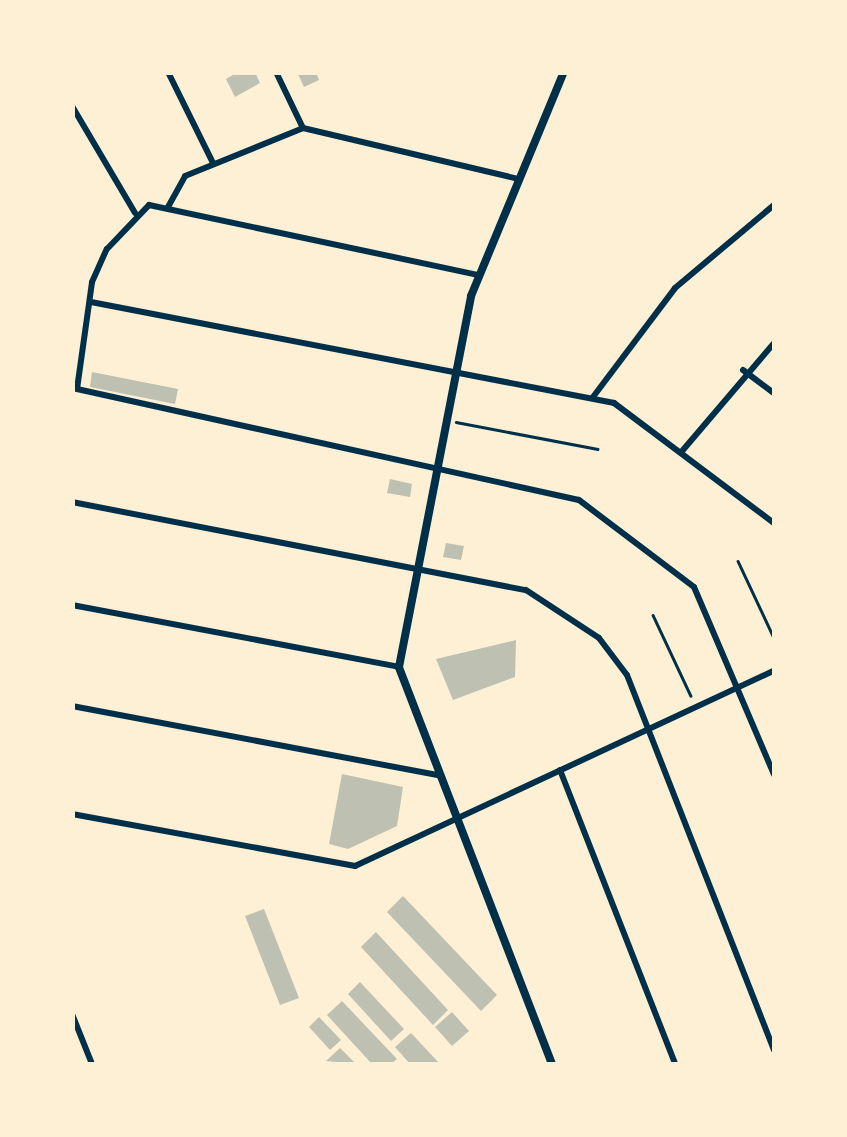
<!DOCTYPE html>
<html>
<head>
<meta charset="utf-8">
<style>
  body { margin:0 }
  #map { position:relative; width:847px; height:1137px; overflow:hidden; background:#fdf0d5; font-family:"Noto Sans",sans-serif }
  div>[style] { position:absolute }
  .building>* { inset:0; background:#bec0b2 }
  .path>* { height:2.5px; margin:-1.25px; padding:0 1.25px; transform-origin:1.25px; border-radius:1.25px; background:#003049 }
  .service>* { height:2.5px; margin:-1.25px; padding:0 1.25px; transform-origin:1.25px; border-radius:1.25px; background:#003049 }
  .minor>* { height:6px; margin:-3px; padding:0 3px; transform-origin:3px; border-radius:3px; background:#003049 }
  .tertiary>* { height:8px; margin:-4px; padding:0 4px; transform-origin:4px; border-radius:4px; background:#003049 }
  span { translate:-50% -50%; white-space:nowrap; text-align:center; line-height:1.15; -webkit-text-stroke:10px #fdf0d5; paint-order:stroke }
  .frame { position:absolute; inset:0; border:75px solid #fdf0d5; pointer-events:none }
</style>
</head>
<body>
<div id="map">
  <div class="building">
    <div style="clip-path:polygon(238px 72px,255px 72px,260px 83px,235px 97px,226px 79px)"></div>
    <div style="clip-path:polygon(297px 72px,316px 72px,319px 80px,304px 87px)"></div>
    <div style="clip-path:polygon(92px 372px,178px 389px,175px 404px,90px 387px)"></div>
    <div style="clip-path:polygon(390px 479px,412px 484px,410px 497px,387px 493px)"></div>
    <div style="clip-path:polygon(446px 543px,464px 546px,461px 560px,443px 557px)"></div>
    <div style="clip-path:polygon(516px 640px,515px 677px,453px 700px,436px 659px)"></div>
    <div style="clip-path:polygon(342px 774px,403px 787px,397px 826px,348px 849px,329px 844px)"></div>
    <div style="clip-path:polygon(403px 896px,497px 995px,481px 1011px,387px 912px)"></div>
    <div style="clip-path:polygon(264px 909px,299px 998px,280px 1005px,245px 916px)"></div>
    <div style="clip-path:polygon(376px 932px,448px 1010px,433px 1025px,361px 947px)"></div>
    <div style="clip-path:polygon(360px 982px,404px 1029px,391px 1041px,348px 994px)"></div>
    <div style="clip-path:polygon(342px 1001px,397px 1059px,391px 1064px,372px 1064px,327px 1015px)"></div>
    <div style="clip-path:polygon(452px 1012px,469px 1031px,452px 1046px,435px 1027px)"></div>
    <div style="clip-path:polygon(319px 1017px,341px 1040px,330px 1050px,309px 1027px)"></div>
    <div style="clip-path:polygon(411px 1033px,440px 1064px,410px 1064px,395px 1047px)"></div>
    <div style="clip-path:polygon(340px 1048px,356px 1064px,326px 1061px)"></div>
  </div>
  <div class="path">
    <div style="left:456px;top:422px;width:144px;rotate:10.8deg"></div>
    <div style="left:738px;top:561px;width:85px;rotate:64.9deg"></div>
    <div style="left:653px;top:615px;width:89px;rotate:64.9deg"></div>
  </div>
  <div class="service">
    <div style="left:541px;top:1064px;width:9px;rotate:-13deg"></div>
  </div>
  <div class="minor">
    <div style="left:168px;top:72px;width:102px;rotate:63.7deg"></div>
    <div style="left:276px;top:72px;width:62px;rotate:64.3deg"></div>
    <div style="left:72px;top:106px;width:124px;rotate:59.5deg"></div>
    <div style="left:303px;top:128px;width:222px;rotate:13.3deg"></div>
    <div style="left:168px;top:207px;width:35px;rotate:-61deg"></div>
    <div style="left:185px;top:176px;width:127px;rotate:-22.1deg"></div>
    <div style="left:91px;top:302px;width:533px;rotate:10.93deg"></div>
    <div style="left:614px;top:403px;width:200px;rotate:36.9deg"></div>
    <div style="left:743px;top:370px;width:39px;rotate:37deg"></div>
    <div style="left:77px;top:389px;width:514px;rotate:12.47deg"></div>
    <div style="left:579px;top:500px;width:144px;rotate:37.1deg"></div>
    <div style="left:694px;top:587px;width:204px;rotate:66.9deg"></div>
    <div style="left:77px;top:389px;width:108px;rotate:-82deg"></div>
    <div style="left:92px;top:282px;width:36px;rotate:-66deg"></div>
    <div style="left:107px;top:249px;width:61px;rotate:-46.3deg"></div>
    <div style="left:149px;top:205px;width:337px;rotate:12deg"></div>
    <div style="left:593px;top:397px;width:136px;rotate:-53deg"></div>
    <div style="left:675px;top:288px;width:129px;rotate:-40deg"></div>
    <div style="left:683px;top:450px;width:140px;rotate:-49.6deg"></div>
    <div style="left:72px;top:502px;width:462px;rotate:11deg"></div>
    <div style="left:526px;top:590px;width:87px;rotate:33.3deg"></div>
    <div style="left:599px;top:638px;width:46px;rotate:52.9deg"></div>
    <div style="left:627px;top:675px;width:403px;rotate:68.6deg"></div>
    <div style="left:72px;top:605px;width:333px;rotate:10.7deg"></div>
    <div style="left:72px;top:706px;width:376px;rotate:10.7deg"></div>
    <div style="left:560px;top:770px;width:316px;rotate:68.6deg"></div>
    <div style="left:72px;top:814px;width:288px;rotate:10.4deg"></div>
    <div style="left:355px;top:866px;width:462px;rotate:-25deg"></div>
    <div style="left:72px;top:1014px;width:54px;rotate:68.2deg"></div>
  </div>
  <div class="tertiary">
    <div style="left:552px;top:1064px;width:425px;rotate:-111.1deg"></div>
    <div style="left:399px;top:667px;width:378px;rotate:-79deg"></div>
    <div style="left:471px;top:296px;width:243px;rotate:-67.5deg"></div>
  </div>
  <div class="frame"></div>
</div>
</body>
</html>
